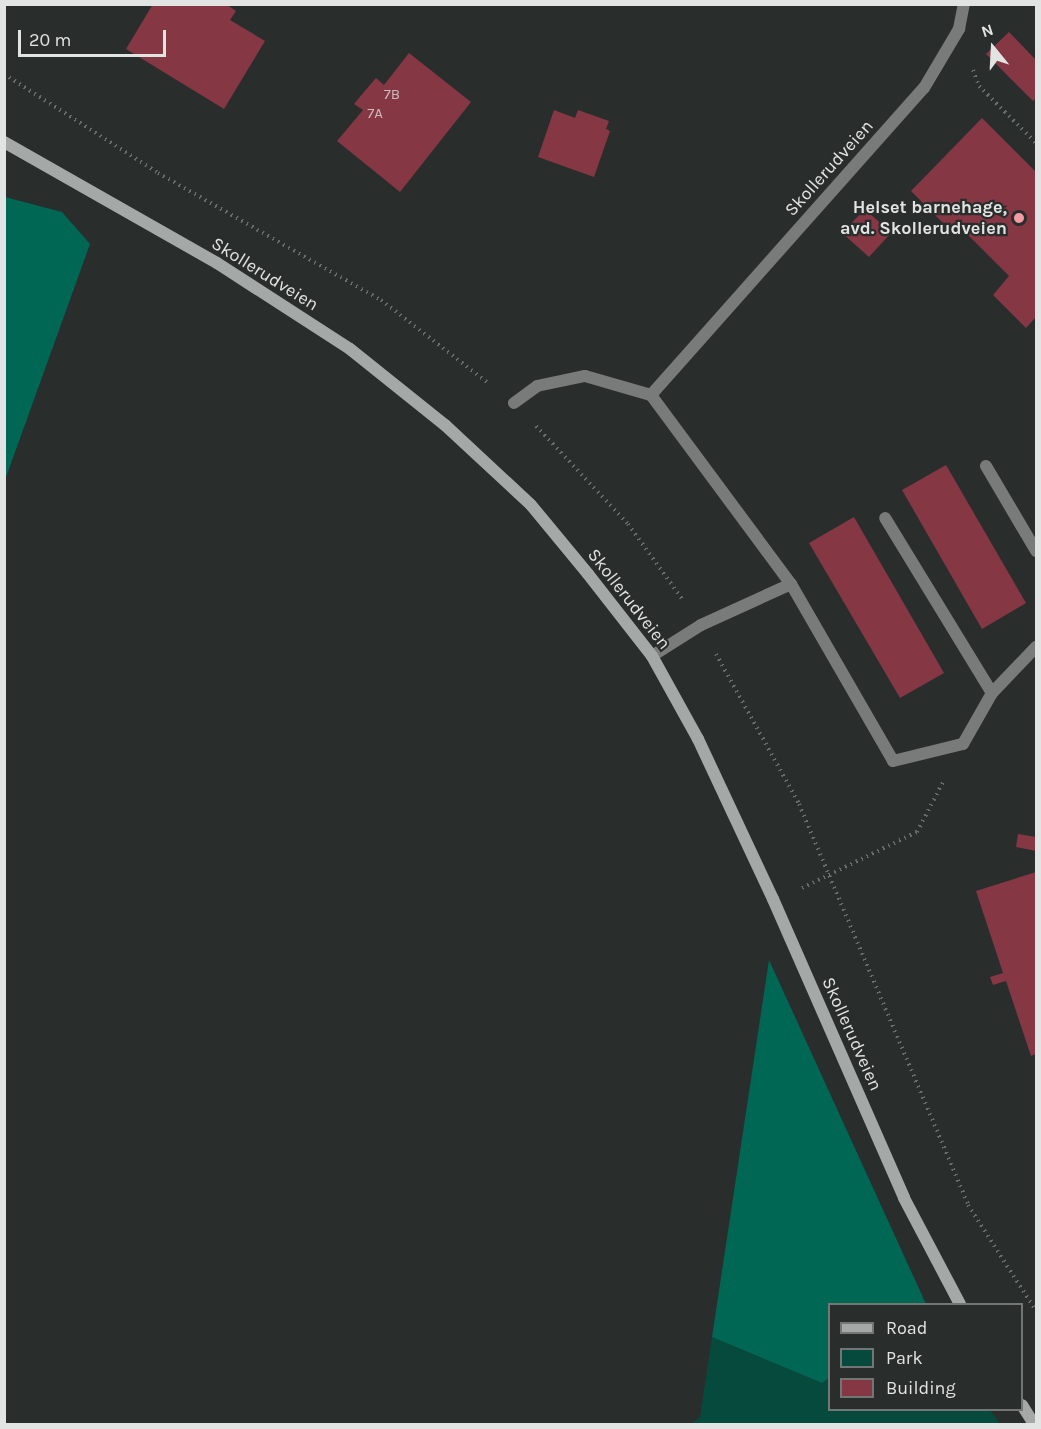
<!DOCTYPE html>
<html>
<head>
<meta charset="utf-8">
<style>
	body { margin:0 }
	#map { position:relative; width:1041px; height:1429px; overflow:hidden; background:#292d2c; font-family:Karla,sans-serif }
	div>[style] { position:absolute }
	[style*='--x'] { left:calc(var(--x)*1px); top:calc(var(--y)*1px); width:calc(var(--w)*1px); rotate:calc(var(--a)*1deg) }
	.green>* { inset:0; background:#054a3d }
	.forest>* { inset:0; background:#016755 }
	.building>* { inset:0; background:#863744 }
	.path>* { height:4px; margin-top:-2px; transform-origin:0; background:repeating-linear-gradient(90deg,#696d6c 0 1.5px,transparent 0 6px) }
	.lane>* { height:12px; margin:-6px; padding:0 6px; transform-origin:6px; border-radius:6px; background:#797b7a }
	.street>* { height:12px; margin:-6px; padding:0 6px; transform-origin:6px; border-radius:6px; background:#797b7a }
	.secondary>* { height:12px; margin:-6px; padding:0 6px; transform-origin:6px; border-radius:6px; background:#a4a8a7 }
	.dots>* { width:16px; height:16px; translate:-50% -50%; box-sizing:border-box; border:3px solid #292d2c; border-radius:50% }
	span { translate:-50% -50%; white-space:nowrap; text-align:center; line-height:1.15; -webkit-text-stroke:4.5px #292d2c; paint-order:stroke }
	.number-label { font-size:15px; color:#cbb9bb }
	.number-label span { -webkit-text-stroke-width:0 }
	.street-label { font-size:18px; color:#e2e4e3 }
	.poi-label { font-size:18px; color:#e2e4e3; font-weight:700 }
	.right { translate:-100% -50%; text-align:right }
	.frame { position:absolute; inset:0; border:6px solid #e2e4e3; pointer-events:none }
	.legend { position:absolute; left:828px; top:1303px; width:195px; height:108px; box-sizing:border-box; background:#292d2c; border:2px solid #737675; margin:0; padding:8px 10px; list-style:none; font-size:18px; color:#e2e4e3 }
	.legend li { display:flex; align-items:center; gap:12px; height:30px }
	.legend b { width:30px; border:2px solid #737675 }
	.north { position:absolute; left:963px; top:18px; width:60px; height:60px; -webkit-text-stroke:4px #292d2c; paint-order:stroke; rotate:342deg; font-size:16px; font-weight:700; line-height:24px; text-align:center; color:#e2e4e3 }
	.north::after { content:''; display:block; margin:auto; width:21px; height:27px; background:#e2e4e3; clip-path:polygon(50% 0,100% 100%,50% 72%,0 100%) }
	.scale { position:absolute; left:18px; top:30px; width:148px; height:27px; box-sizing:border-box; border:3px solid #e2e4e3; border-top:0; padding-left:8px; font-size:18px; line-height:21px; white-space:nowrap; color:#e2e4e3; -webkit-text-stroke:4px #292d2c; paint-order:stroke }
</style>
</head>
<body>
<div id="map">
	<div class="green">
		<i style="clip-path:polygon(712px 1337px,822px 1383px,829px 1378px,830px 1410px,990px 1410px,1000px 1424px,691px 1424px,700px 1417px)"></i>
	</div>
	<div class="forest">
		<i style="clip-path:polygon(5px 197px,62px 212px,90px 244px,5px 480px)"></i>
		<i style="clip-path:polygon(769px 960px,926px 1304px,830px 1304px,829px 1378px,822px 1383px,712px 1337px)"></i>
	</div>
	<div class="building">
		<i style="clip-path:polygon(153px 4px,226px 4px,236px 11px,230px 20px,265px 41px,224px 109px,126px 49px)"></i>
		<i style="clip-path:polygon(1009px 32px,1036px 60px,1036px 98px,1033px 101px,986px 54px)"></i>
		<i style="clip-path:polygon(409px 53px,471px 102px,400px 192px,337px 141px,363px 110px,354px 104px,364px 92px,376px 78px,384px 85px)"></i>
		<i style="clip-path:polygon(554px 110px,575px 118px,578px 110px,609px 121px,606px 129px,610px 131px,594px 177px,538px 157px)"></i>
		<i style="clip-path:polygon(982px 118px,1036px 172px,1036px 317px,1026px 328px,993px 295px,1009px 276px,962px 229px,956px 236px,911px 191px)"></i>
		<i style="clip-path:polygon(865px 209px,891px 233px,869px 257px,842px 233px)"></i>
		<i style="clip-path:polygon(946px 465px,1026px 603px,982px 629px,902px 490px)"></i>
		<i style="clip-path:polygon(854px 517px,944px 673px,900px 698px,809px 543px)"></i>
		<i style="clip-path:polygon(1018px 834px,1036px 837px,1036px 851px,1016px 847px)"></i>
		<i style="clip-path:polygon(1036px 872px,1036px 1054px,1031px 1056px,1006px 981px,993px 985px,990px 977px,1003px 973px,976px 891px)"></i>
	</div>
	<div class="path">
		<i style="--x:973;--y:70;--w:17;--a:69"></i>
		<i style="--x:979;--y:86;--w:81;--a:45"></i>
		<i style="--x:4;--y:74;--w:183;--a:32.7"></i>
		<i style="--x:158;--y:173;--w:257;--a:29.7"></i>
		<i style="--x:381;--y:300;--w:135;--a:37.8"></i>
		<i style="--x:536;--y:426;--w:134;--a:46.8"></i>
		<i style="--x:628;--y:524;--w:92;--a:54.2"></i>
		<i style="--x:716;--y:654;--w:171;--a:61"></i>
		<i style="--x:799;--y:804;--w:435;--a:67.1"></i>
		<i style="--x:968;--y:1205;--w:126;--a:57.3"></i>
		<i style="--x:802;--y:888;--w:128;--a:-26"></i>
		<i style="--x:917;--y:832;--w:56;--a:-62.5"></i>
	</div>
	<div class="lane">
		<i style="--x:514;--y:403;--w:29;--a:-36"></i>
		<i style="--x:537;--y:386;--w:49;--a:-11.8"></i>
		<i style="--x:585;--y:376;--w:69;--a:16.1"></i>
		<i style="--x:651;--y:395;--w:235;--a:53.5"></i>
		<i style="--x:791;--y:584;--w:204;--a:60"></i>
		<i style="--x:893;--y:761;--w:72;--a:-13.7"></i>
		<i style="--x:963;--y:744;--w:59;--a:-60.4"></i>
		<i style="--x:992;--y:693;--w:205;--a:-121.4"></i>
		<i style="--x:986;--y:466;--w:99;--a:59.5"></i>
		<i style="--x:652;--y:656;--w:58;--a:-32.3"></i>
		<i style="--x:701;--y:625;--w:99;--a:-24.5"></i>
		<i style="--x:992;--y:693;--w:64;--a:-46.3"></i>
	</div>
	<div class="street">
		<i style="--x:651;--y:395;--w:411;--a:-48.4"></i>
		<i style="--x:924;--y:88;--w:69;--a:-59.3"></i>
		<i style="--x:959;--y:29;--w:25;--a:-79"></i>
	</div>
	<div class="secondary">
		<i style="--x:4;--y:142;--w:245;--a:29.6"></i>
		<i style="--x:217;--y:263;--w:158;--a:32.9"></i>
		<i style="--x:350;--y:349;--w:122;--a:38.7"></i>
		<i style="--x:445;--y:425;--w:117;--a:42.9"></i>
		<i style="--x:531;--y:505;--w:89;--a:50.4"></i>
		<i style="--x:588;--y:574;--w:104;--a:52"></i>
		<i style="--x:652;--y:656;--w:95;--a:61"></i>
		<i style="--x:698;--y:739;--w:177;--a:64.9"></i>
		<i style="--x:773;--y:899;--w:326;--a:66.3"></i>
		<i style="--x:904;--y:1198;--w:120;--a:62.2"></i>
		<i style="--x:1022;--y:1405;--w:22;--a:58"></i>
	</div>
	<div class="dots">
		<i style="left:1019px;top:218px;background:#f49aa4"></i>
	</div>
	<div class="number-label">
		<span style="left:392px;top:95px">7B</span>
		<span style="left:375px;top:114px">7A</span>
	</div>
	<div class="street-label">
		<span style="left:829px;top:168px;rotate:-48deg">Skollerudveien</span>
		<span style="left:265px;top:274px;rotate:32deg">Skollerudveien</span>
		<span style="left:629px;top:599px;rotate:52deg">Skollerudveien</span>
		<span style="left:852px;top:1034px;rotate:66deg">Skollerudveien</span>
	</div>
	<div class="poi-label">
		<span class="right" style="left:1007px;top:218px">Helset barnehage,<br>avd. Skollerudveien</span>
	</div>
	<div class="frame"></div>
	<ul class="legend">
	<li><b style="height:8px;background:#a4a8a7"></b>Road</li>
	<li><b style="height:16px;background:#054a3d"></b>Park</li>
	<li><b style="height:16px;background:#863744"></b>Building</li>
	</ul>
	<div class="north">N</div>
	<div class="scale">20 m</div>
</div>
</body>
</html>
